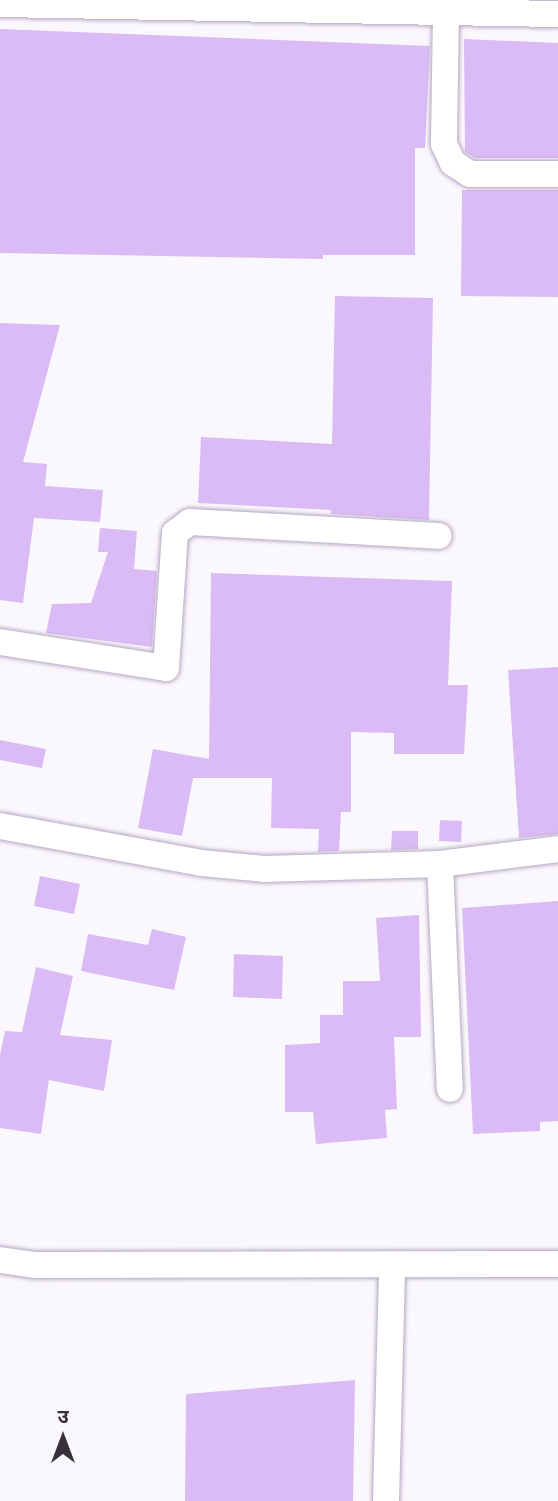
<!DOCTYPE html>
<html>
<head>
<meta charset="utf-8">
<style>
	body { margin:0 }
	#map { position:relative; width:558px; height:1501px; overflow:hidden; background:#faf8fd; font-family:"Varela Round","Noto Sans Devanagari",sans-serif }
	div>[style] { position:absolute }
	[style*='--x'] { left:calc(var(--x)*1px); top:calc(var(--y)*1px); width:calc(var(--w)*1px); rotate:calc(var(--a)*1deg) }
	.building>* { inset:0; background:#dbbbf5 }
	.roads { filter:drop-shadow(0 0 2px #b5a7c1) drop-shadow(0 0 2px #b5a7c1) }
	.minor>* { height:26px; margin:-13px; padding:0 13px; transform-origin:13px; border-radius:13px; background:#fff }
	span { translate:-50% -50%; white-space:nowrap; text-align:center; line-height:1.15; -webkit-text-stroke:5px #faf8fd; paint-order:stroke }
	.north { position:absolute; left:28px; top:1403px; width:70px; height:70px; -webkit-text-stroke:5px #faf8fd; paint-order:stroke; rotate:0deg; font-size:19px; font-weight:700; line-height:28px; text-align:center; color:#37313c }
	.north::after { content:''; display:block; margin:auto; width:24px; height:32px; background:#37313c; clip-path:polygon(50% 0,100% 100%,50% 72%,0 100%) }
</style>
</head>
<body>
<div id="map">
	<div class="building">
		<i style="clip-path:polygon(0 29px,430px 46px,425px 148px,415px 148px,415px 255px,323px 255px,323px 259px,0 253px)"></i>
		<i style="clip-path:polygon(464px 39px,558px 43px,558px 158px,475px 158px,465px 152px)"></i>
		<i style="clip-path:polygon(462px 190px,558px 190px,558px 297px,461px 296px)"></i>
		<i style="clip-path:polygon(335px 296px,433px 298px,429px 520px,331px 514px,331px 510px,198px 503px,201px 437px,332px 444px)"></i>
		<i style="clip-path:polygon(0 323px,60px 325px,23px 462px,47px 464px,45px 486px,103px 490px,100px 522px,34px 518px,23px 603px,0 600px)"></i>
		<i style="clip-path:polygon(100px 528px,137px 531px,134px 569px,157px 571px,152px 647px,46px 633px,52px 604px,91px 603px,108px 552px,98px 552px)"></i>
		<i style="clip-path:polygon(211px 573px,452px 581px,448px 685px,468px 685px,464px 754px,394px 754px,394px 733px,351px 732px,351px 812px,341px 812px,339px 851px,318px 852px,319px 829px,271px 828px,272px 778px,193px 778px,182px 836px,138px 828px,153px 749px,209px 759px)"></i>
		<i style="clip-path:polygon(558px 667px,558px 834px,519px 838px,508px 670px)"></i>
		<i style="clip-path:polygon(0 740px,46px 749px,42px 768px,0 760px)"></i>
		<i style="clip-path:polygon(440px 820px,462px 821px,461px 842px,439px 841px)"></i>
		<i style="clip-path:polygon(392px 831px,418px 831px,418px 849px,391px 850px)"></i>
		<i style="clip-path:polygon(40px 876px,80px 884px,74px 914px,34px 906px)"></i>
		<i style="clip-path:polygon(558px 901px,558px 1121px,540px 1122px,540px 1131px,473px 1134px,462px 908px)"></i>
		<i style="clip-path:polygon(419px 915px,421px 1037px,394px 1037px,397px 1109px,385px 1110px,387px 1138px,316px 1144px,313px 1112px,285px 1112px,285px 1045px,320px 1043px,320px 1015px,343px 1015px,343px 981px,380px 981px,376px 918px)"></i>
		<i style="clip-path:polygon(152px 929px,186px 937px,174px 990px,81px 971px,88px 934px,148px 945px)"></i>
		<i style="clip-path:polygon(234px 954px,283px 956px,282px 999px,233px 997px)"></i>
		<i style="clip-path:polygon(36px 967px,73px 976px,60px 1035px,112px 1040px,104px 1091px,49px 1080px,41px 1134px,0 1128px,0 1055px,5px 1031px,22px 1032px)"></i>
		<i style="clip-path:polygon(355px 1380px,353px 1501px,185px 1501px,186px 1394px)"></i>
	</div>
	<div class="roads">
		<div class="minor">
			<i style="--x:0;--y:4;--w:558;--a:1.03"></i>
			<i style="--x:446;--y:12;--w:132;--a:90.9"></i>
			<i style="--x:444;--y:144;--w:21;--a:65"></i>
			<i style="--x:453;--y:163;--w:20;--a:33"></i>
			<i style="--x:470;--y:174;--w:88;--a:0"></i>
			<i style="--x:0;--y:642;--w:168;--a:8.9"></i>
			<i style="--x:166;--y:668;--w:135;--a:-86.2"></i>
			<i style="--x:175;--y:533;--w:19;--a:-36"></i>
			<i style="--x:190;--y:522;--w:249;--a:3.2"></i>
			<i style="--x:0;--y:826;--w:204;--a:10.4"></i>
			<i style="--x:201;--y:863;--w:63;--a:5.4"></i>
			<i style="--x:264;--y:869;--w:176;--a:-1.6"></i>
			<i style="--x:440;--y:864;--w:119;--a:-7.2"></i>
			<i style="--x:440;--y:864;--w:225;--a:87.5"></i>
			<i style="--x:0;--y:1260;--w:36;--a:8"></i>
			<i style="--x:36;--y:1265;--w:522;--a:-0.11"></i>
			<i style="--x:386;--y:1501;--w:235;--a:-88.5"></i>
		</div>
	</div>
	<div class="north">उ</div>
</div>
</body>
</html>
